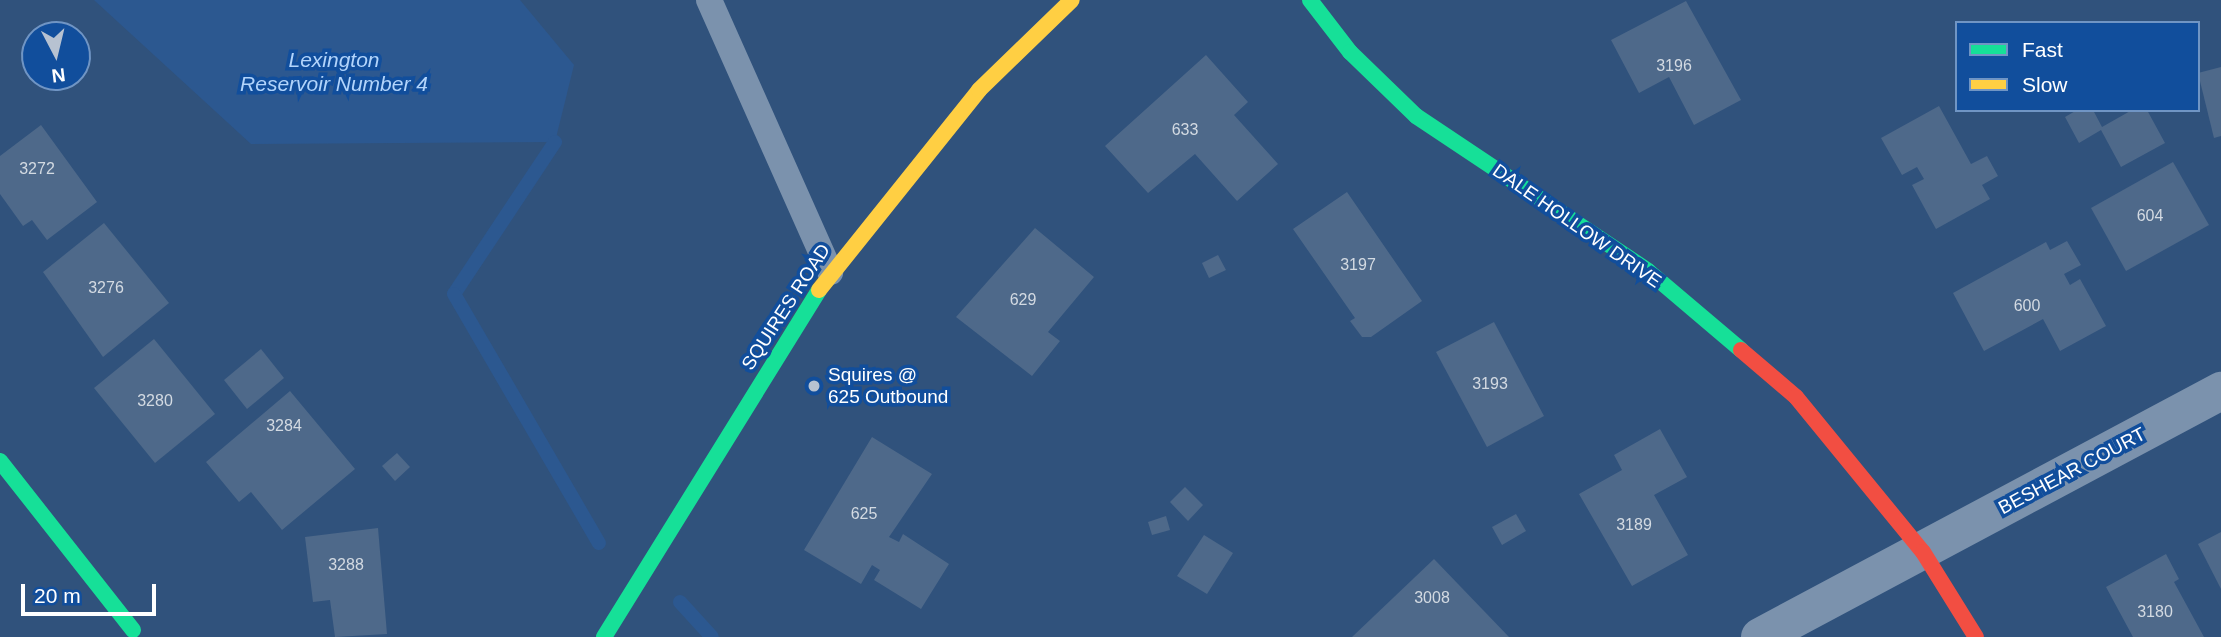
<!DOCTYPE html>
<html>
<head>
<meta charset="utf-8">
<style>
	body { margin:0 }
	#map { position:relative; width:2221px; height:637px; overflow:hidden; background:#30527c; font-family:Arial,sans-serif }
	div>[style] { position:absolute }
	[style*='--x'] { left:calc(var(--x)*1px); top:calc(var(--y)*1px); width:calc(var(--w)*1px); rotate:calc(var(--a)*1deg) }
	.water>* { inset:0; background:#2c5890 }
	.stream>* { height:14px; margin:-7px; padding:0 7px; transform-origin:7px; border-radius:7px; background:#2c5890 }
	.building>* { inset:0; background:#4e698a }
	.lane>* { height:26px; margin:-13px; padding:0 13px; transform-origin:13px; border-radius:13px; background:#7b92ad }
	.street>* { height:38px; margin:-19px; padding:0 19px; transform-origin:19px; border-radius:19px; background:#7b92ad }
	.fast>* { height:16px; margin:-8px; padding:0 8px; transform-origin:8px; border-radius:8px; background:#16e098 }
	.slow>* { height:16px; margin:-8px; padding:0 8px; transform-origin:8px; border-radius:8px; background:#ffcf43 }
	.jam>* { height:16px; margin:-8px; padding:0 8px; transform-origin:8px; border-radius:8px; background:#f24e42 }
	.dots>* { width:19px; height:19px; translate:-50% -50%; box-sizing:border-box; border:4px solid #114e9c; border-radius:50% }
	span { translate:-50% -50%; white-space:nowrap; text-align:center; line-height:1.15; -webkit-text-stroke:7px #114e9c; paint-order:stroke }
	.number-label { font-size:16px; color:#d3dae2 }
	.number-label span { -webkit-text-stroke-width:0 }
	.street-label { font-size:19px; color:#fff }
	.poi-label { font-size:19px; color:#fff }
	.left { translate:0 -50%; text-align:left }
	.water-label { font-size:21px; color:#b2d4fb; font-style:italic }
	.legend { position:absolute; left:1955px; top:21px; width:245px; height:91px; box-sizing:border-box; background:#114e9c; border:2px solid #7095c4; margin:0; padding:9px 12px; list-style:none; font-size:21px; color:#fff }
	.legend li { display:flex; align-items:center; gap:14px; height:35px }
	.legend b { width:35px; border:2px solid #7095c4 }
	.north { position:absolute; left:21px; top:21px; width:70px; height:70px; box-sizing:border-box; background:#114e9c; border:2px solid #7095c4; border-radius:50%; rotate:173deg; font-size:19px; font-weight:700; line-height:28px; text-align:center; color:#fff }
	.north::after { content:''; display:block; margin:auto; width:24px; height:32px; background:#b7c2d1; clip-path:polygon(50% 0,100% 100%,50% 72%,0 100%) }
	.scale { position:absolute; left:21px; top:584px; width:135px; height:32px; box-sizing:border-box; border:4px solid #fff; border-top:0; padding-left:9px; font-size:21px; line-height:24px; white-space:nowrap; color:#fff; -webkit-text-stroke:5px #114e9c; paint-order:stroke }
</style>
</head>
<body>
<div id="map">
	<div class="water">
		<i style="clip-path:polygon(94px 0,520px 0,574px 65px,555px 142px,251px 144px)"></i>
	</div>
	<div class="stream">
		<i style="--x:555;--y:142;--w:182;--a:123.6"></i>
		<i style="--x:454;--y:294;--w:288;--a:59.8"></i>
		<i style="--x:680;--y:602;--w:47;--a:47.6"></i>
	</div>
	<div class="building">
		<i style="clip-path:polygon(1686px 1px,1741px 100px,1694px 125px,1669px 77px,1639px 93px,1611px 40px)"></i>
		<i style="clip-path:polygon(1206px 55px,1248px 102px,1234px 115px,1278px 164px,1237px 201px,1195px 154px,1148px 193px,1105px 146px)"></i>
		<i style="clip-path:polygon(2221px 67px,2221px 136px,2214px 138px,2198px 73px)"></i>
		<i style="clip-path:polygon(1939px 106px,1971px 164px,1987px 156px,1998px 176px,1982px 185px,1990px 199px,1936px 229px,1912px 185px,1924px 179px,1917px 167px,1902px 175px,1881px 138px)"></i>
		<i style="clip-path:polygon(2077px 110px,2093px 110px,2102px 127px,2132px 110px,2147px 110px,2165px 143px,2121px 167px,2101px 130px,2079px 143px,2065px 117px)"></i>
		<i style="clip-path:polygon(41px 125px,97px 202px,47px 240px,32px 220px,23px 226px,0 194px,0 156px)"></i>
		<i style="clip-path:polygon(2173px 162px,2209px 225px,2126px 271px,2091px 208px)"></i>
		<i style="clip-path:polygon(1347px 192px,1422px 301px,1371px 337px,1362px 337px,1350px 321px,1355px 318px,1293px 229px)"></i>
		<i style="clip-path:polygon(104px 223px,169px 303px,103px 357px,43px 272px)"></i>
		<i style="clip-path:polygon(1035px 228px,1094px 277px,1048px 332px,1060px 341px,1032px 376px,956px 317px)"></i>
		<i style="clip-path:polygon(2067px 241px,2081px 265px,2064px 274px,2070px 285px,2080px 279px,2106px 326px,2060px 351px,2043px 319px,1984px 351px,1953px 293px,2046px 242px,2050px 250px)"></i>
		<i style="clip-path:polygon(1218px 255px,1226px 270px,1209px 278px,1202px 263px)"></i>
		<i style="clip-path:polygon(1494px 322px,1544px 416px,1487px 447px,1436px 352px)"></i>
		<i style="clip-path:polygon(154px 339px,215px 414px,155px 463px,94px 388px)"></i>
		<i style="clip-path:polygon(261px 349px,284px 378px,247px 409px,224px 380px)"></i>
		<i style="clip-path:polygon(290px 391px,355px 469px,282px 530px,251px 492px,239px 502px,206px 462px)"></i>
		<i style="clip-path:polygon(1660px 429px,1687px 477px,1654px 495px,1688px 555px,1632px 586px,1579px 494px,1622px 470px,1614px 455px)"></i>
		<i style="clip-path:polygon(872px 437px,932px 474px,889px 537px,899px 542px,903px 534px,949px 564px,921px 609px,874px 580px,880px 570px,872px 565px,861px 584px,804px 550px)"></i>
		<i style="clip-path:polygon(397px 453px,410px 467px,395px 481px,382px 466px)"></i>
		<i style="clip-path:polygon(1185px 487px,1203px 505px,1188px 521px,1170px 502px)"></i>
		<i style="clip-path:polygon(1516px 514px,1526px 531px,1502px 545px,1492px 527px)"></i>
		<i style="clip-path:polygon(1166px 516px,1170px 530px,1152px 535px,1148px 522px)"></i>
		<i style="clip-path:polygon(378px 528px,387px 634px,335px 637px,330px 600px,313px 602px,305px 537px)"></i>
		<i style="clip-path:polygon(2221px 532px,2221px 589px,2198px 544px)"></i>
		<i style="clip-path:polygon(1204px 535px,1233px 553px,1207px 594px,1177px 576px)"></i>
		<i style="clip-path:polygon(2166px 554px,2179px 579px,2174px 582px,2204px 637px,2133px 637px,2106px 587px)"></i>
		<i style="clip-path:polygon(1434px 559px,1509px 637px,1352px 637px)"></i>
	</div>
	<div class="lane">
		<i style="--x:709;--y:0;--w:298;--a:66"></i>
	</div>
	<div class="street">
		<i style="--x:1760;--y:637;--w:523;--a:-28.09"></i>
	</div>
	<div class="fast">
		<i style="--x:1310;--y:0;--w:66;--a:52.4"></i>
		<i style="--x:1350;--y:52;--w:92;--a:44.1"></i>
		<i style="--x:1416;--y:116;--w:279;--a:33.7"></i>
		<i style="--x:1648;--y:271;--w:122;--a:40.3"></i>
		<i style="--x:0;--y:461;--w:215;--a:51.8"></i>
		<i style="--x:604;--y:637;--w:408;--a:-58.2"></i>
	</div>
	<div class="slow">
		<i style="--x:819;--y:290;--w:256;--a:-51.3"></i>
		<i style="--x:979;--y:90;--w:129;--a:-44.1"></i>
	</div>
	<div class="jam">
		<i style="--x:1741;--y:350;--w:72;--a:40.5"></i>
		<i style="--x:1796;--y:397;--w:200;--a:50.7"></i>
		<i style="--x:1923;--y:552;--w:100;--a:58.1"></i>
	</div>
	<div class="dots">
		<i style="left:814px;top:386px;background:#b7c2d1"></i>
	</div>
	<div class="number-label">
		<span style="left:1674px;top:66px">3196</span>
		<span style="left:1185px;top:130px">633</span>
		<span style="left:37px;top:169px">3272</span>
		<span style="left:2150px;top:216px">604</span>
		<span style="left:1358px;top:265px">3197</span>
		<span style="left:106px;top:288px">3276</span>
		<span style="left:1023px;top:300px">629</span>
		<span style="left:2027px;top:306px">600</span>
		<span style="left:1490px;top:384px">3193</span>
		<span style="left:155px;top:401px">3280</span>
		<span style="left:284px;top:426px">3284</span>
		<span style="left:864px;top:514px">625</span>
		<span style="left:1634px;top:525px">3189</span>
		<span style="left:346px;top:565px">3288</span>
		<span style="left:1432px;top:598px">3008</span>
		<span style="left:2155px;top:612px">3180</span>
	</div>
	<div class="street-label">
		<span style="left:1577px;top:226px;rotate:35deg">DALE HOLLOW DRIVE</span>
		<span style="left:786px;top:307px;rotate:-57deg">SQUIRES ROAD</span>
		<span style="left:2072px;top:471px;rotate:-28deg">BESHEAR COURT</span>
	</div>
	<div class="poi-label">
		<span class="left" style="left:828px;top:386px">Squires @<br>625 Outbound</span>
	</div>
	<div class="water-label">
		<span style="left:334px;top:72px">Lexington<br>Reservoir Number 4</span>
	</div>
	<ul class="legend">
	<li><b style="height:9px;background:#16e098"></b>Fast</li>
	<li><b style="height:9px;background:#ffcf43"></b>Slow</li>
	</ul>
	<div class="north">N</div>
	<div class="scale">20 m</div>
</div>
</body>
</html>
